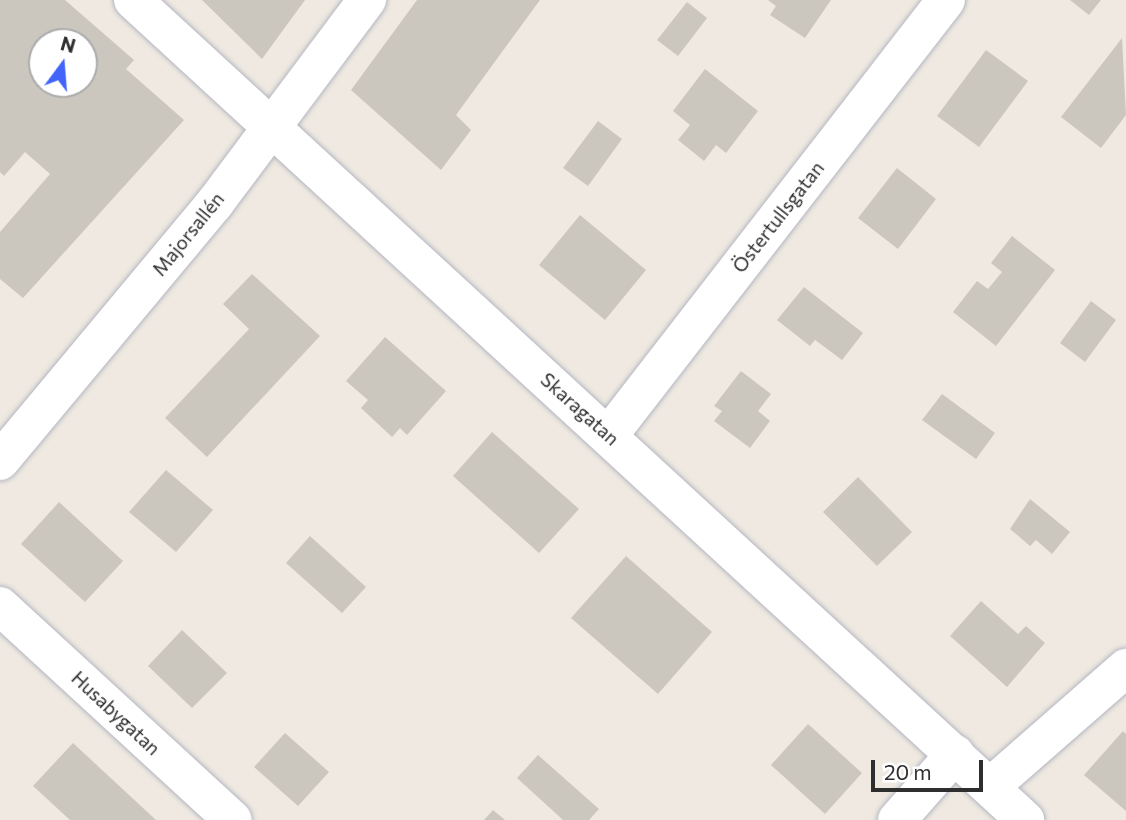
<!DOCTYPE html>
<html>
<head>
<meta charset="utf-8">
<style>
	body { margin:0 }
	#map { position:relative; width:1126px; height:820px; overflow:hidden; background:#efe9e1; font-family:Commissioner,sans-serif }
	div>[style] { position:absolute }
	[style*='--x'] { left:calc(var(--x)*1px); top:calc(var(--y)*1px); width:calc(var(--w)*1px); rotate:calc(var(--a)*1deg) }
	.building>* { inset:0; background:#cbc7bf }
	.roads { filter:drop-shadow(0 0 2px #b4b7c1) drop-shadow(0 0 2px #b4b7c1) }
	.minor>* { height:38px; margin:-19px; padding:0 19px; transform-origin:19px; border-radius:19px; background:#fff }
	span { translate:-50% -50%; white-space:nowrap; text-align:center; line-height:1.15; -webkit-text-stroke:7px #fff; paint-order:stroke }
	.street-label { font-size:19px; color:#2e2e2e }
	.north { position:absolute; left:28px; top:28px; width:70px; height:70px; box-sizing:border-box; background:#fff; border:2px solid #ababab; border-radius:50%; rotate:16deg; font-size:19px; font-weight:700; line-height:28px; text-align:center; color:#2e2e2e }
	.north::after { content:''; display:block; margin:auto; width:24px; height:32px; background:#4264fb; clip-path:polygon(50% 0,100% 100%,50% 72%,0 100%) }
	.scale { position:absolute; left:871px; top:760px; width:112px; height:32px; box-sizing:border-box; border:4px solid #2e2e2e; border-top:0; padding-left:9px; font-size:21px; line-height:24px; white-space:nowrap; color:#2e2e2e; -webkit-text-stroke:5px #fff; paint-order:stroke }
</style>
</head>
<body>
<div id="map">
	<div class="building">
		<i style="clip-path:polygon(evenodd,0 0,65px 0,134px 60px,126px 69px,184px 120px,23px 298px,0 279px,0 232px,50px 174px,25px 152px,4px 176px,0 172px,0 0,42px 42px,84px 42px,84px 84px,42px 84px,42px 42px)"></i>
		<i style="clip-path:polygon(202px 0,305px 0,262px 59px)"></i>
		<i style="clip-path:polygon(417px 0,540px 0,456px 115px,471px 130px,441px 170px,351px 90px)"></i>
		<i style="clip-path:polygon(768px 0,831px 0,805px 38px,770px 15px,776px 6px)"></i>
		<i style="clip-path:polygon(1070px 0,1101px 0,1089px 15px)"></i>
		<i style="clip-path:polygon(687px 2px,707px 18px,678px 56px,657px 40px)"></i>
		<i style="clip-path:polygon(1122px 38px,1126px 115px,1101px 148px,1061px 117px)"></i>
		<i style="clip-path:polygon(986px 50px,1028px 81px,979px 147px,937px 116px)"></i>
		<i style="clip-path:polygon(705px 69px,758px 111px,726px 153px,716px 145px,704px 161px,678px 140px,690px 125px,673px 111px)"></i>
		<i style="clip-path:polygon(598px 121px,622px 139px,588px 186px,563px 168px)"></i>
		<i style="clip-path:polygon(897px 168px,936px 199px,898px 249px,858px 218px)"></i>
		<i style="clip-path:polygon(580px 215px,646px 270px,605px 320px,539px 265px)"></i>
		<i style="clip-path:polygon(1012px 236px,1055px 270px,996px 346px,953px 312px,977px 281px,988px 289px,1002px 272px,991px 263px)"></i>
		<i style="clip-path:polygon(252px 274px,320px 336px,207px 457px,165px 418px,249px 329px,223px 304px)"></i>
		<i style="clip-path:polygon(804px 287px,863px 333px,842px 360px,815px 340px,810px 346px,777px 320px)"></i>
		<i style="clip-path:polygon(1091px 301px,1116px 320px,1085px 362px,1060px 343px)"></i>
		<i style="clip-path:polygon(385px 337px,446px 391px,407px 435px,400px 428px,392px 437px,361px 408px,368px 400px,346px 381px)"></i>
		<i style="clip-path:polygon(741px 371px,771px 394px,758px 411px,770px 421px,750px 448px,714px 421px,722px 411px,714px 406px)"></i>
		<i style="clip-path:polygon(942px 394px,995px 433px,976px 459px,922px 420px)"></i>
		<i style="clip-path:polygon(492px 432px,579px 509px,539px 553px,453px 476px)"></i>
		<i style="clip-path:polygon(166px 470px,213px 510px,176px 552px,129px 512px)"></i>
		<i style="clip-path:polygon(858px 477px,912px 532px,877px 566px,823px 512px)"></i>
		<i style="clip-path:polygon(1030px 499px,1070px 532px,1052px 554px,1036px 540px,1030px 546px,1010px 529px)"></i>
		<i style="clip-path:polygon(59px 502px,123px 561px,85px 602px,21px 544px)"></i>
		<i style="clip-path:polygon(310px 536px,366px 587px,342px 613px,286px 563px)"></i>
		<i style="clip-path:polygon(626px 556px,712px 632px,658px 694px,571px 618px)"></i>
		<i style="clip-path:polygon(981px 601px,1018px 634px,1026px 626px,1045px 643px,1007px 687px,950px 636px)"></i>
		<i style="clip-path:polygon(182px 630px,227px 673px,192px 708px,148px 666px)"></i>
		<i style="clip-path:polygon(808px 724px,862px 773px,825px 814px,771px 765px)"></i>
		<i style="clip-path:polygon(1123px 731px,1126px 734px,1126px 811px,1084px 775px)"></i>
		<i style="clip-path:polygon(285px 733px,329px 772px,298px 806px,254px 767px)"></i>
		<i style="clip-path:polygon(73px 743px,156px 820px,70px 820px,33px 786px)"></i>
		<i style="clip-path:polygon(538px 755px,599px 809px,589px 820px,563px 820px,517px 778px)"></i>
		<i style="clip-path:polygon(493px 810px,505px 820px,484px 820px)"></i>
	</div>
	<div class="roads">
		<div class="minor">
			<i style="--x:133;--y:0;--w:1212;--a:42.59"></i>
			<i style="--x:609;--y:435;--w:550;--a:-52.23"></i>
			<i style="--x:0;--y:461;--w:336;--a:-50.2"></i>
			<i style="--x:215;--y:203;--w:254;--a:-53.2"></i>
			<i style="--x:0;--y:606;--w:316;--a:42.6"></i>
			<i style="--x:990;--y:787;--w:181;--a:-41.2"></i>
			<i style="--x:897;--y:820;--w:88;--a:-48.7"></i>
		</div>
	</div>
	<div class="street-label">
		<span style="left:778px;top:217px;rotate:-52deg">Östertullsgatan</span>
		<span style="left:188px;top:234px;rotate:-51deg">Majorsallén</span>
		<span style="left:580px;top:409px;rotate:42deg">Skaragatan</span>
		<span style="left:116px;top:713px;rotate:43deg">Husabygatan</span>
	</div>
	<div class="north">N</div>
	<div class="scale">20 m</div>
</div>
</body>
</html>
